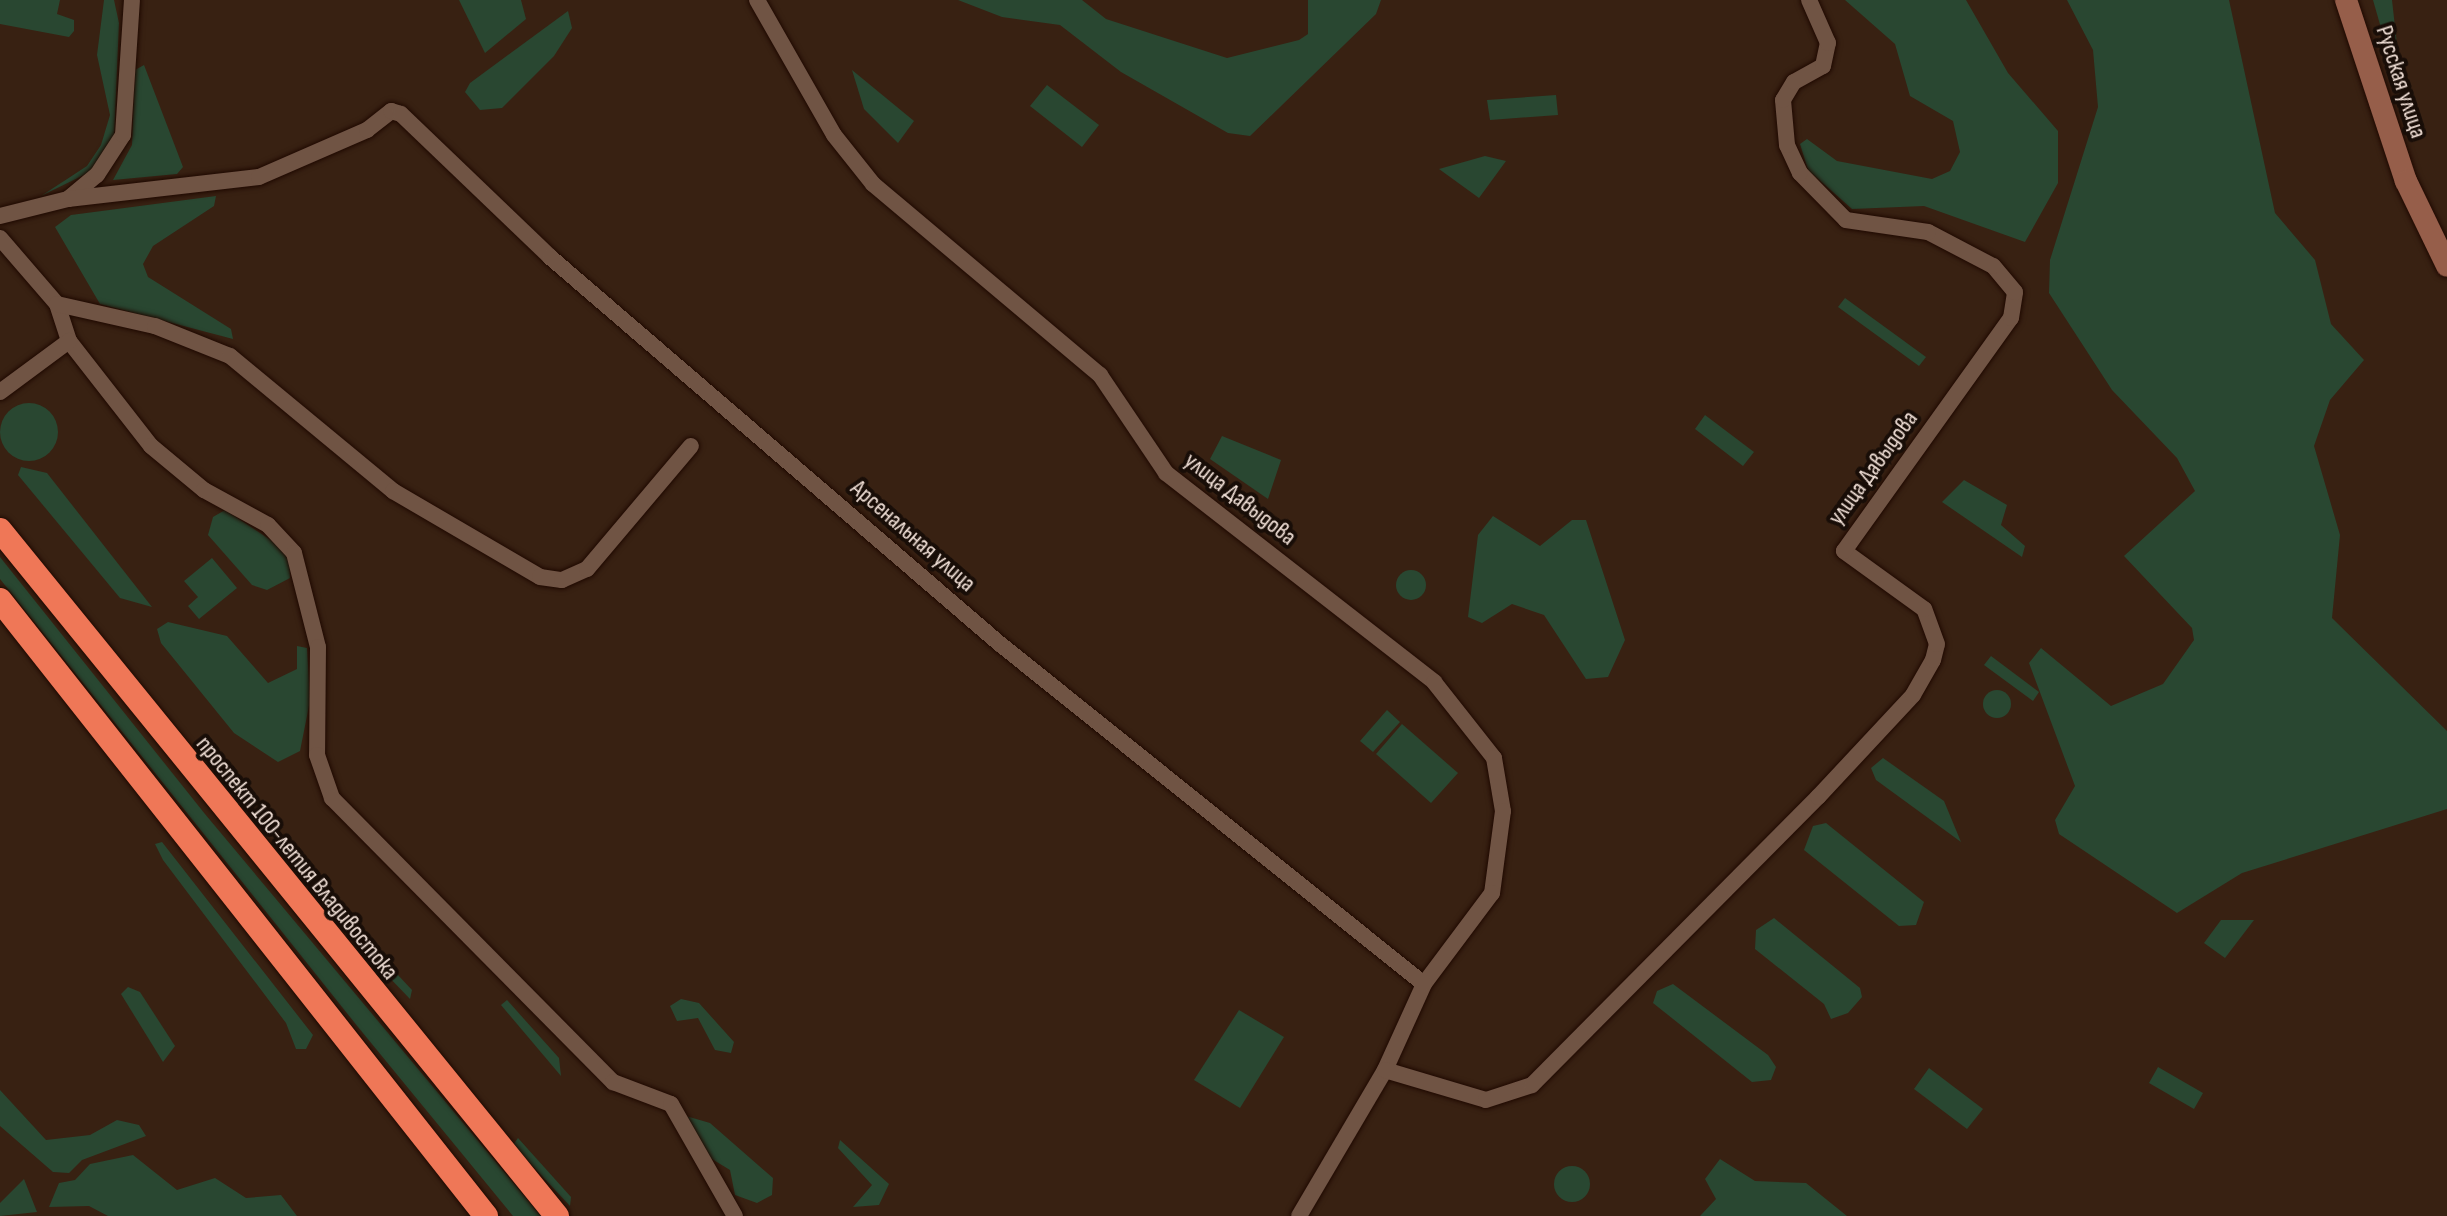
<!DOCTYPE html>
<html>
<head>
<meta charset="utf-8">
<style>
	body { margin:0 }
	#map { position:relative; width:2447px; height:1216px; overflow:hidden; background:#382112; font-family:"Sofia Sans Condensed",sans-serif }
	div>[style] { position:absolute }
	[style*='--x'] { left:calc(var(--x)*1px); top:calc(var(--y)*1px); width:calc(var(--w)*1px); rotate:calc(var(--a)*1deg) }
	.green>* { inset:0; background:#294731 }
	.round { border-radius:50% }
	.roads { filter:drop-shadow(0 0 2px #1f0900) drop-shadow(0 0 2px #1f0900) }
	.street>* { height:16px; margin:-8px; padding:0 8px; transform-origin:8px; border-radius:8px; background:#705444 }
	.secondary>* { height:22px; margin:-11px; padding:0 11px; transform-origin:11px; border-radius:11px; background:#965e4a }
	.highway>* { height:24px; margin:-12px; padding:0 12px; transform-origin:12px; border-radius:12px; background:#ef7757 }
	span { translate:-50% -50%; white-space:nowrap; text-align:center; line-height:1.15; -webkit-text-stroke:8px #180d07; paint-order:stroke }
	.street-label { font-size:24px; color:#f2e1d8 }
</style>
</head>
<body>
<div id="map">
	<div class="green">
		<i style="clip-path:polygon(0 0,60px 0,57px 14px,74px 20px,74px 31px,69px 37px,0 24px)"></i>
		<i style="clip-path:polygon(104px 0,114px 0,119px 23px,114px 140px,94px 170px,41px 196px,87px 166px,101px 145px,110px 115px,97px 55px)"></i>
		<i style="clip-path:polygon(459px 0,521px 0,526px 19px,485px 53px)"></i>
		<i style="clip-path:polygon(958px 0,1082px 0,1106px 19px,1227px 58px,1299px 40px,1308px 34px,1308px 0,1381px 0,1376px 14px,1250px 136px,1228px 133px,1121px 72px,1060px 25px,1002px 17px)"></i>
		<i style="clip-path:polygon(1845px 0,1966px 0,2008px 73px,2058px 131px,2058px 183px,2025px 242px,1924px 206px,1852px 209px,1808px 170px,1800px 144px,1807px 139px,1837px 161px,1932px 179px,1950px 171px,1960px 152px,1953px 121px,1910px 96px,1895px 44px)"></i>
		<i style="clip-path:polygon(2067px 0,2229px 0,2275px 213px,2315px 260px,2331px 324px,2364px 360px,2330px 400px,2314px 446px,2340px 535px,2332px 618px,2447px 731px,2447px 809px,2242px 873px,2177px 913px,2059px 834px,2055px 820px,2075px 786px,2029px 663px,2041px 648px,2111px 706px,2163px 684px,2194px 640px,2192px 628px,2124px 556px,2195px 491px,2177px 458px,2112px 390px,2049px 293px,2050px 260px,2098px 107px,2093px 50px)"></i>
		<i style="clip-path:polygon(2373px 0,2392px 0,2398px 54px,2385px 42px)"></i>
		<i style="clip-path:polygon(568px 11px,572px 28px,554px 56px,502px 108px,480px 110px,465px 92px,470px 83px)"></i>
		<i style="clip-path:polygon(144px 65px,183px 167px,177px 174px,113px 180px,132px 145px,135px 70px)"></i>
		<i style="clip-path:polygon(852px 70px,914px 121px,898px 143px,864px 109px)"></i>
		<i style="clip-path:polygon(1047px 85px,1099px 125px,1082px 147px,1030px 106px)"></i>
		<i style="clip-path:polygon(1556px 95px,1558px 115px,1490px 120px,1487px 100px)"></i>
		<i style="clip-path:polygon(1485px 156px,1506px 161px,1479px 198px,1439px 169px)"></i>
		<i style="clip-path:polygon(216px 196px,214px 206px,153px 246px,143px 264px,148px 277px,231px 329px,233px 339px,100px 304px,55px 227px,71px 215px)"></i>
		<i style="clip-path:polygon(1845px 298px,1926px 357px,1919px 366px,1838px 307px)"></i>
		<i class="round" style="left:0;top:403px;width:58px;height:58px"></i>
		<i style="clip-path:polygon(1705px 415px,1754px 452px,1743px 466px,1695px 429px)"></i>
		<i style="clip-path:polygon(1222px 436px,1281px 460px,1268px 499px,1210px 459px)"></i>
		<i style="clip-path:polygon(21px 467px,47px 473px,152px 607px,120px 598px,18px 475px)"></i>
		<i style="clip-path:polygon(1964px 480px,2007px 505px,2001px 525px,2025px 546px,2022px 557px,1942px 502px)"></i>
		<i style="clip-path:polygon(225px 510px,289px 552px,290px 578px,267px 590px,252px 585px,208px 535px,213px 517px)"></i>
		<i style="clip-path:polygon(1493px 516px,1540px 546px,1572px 520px,1586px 520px,1625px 640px,1608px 677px,1586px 679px,1544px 615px,1512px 604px,1482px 623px,1468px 617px,1478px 535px)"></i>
		<i style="clip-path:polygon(0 557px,205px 814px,541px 1216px,513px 1216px,358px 1027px,0 579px)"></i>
		<i style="clip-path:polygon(212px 558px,237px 588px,199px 619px,188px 606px,198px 597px,184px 581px)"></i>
		<i class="round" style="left:1396px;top:570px;width:30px;height:30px"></i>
		<i style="clip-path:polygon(168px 622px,227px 636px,268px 683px,297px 669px,297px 646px,307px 648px,310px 701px,300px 751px,278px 762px,234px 733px,161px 643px,157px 629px)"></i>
		<i style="clip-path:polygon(1991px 656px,2039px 692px,2033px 701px,1984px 665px)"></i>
		<i class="round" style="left:1983px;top:690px;width:28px;height:28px"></i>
		<i style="clip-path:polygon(1387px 710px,1400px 722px,1373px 752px,1360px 741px)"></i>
		<i style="clip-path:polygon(1402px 724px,1458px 773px,1431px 803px,1376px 754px)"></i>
		<i style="clip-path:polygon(1883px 758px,1944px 801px,1961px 842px,1876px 780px,1871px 768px)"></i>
		<i style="clip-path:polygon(1826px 823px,1924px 902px,1916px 925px,1899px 926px,1804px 850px,1813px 826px)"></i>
		<i style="clip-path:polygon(162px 842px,313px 1035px,306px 1049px,296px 1049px,286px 1023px,163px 860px,155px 844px)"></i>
		<i style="clip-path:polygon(1774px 918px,1860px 988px,1862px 997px,1848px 1013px,1831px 1019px,1824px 1004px,1755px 949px,1756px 930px)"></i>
		<i style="clip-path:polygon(2221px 920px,2254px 920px,2225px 958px,2204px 943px)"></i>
		<i style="clip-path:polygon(365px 940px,412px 990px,410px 999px,360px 947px)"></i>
		<i style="clip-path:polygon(1673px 984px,1768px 1055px,1776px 1067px,1771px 1080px,1752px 1082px,1653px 1003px,1657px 991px)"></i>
		<i style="clip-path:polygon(128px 987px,140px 992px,175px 1046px,163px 1062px,121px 994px)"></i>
		<i style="clip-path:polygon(681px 999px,699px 1003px,734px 1042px,731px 1053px,715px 1050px,698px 1018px,677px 1021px,670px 1006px)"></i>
		<i style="clip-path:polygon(507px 1000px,559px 1058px,561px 1076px,501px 1005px)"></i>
		<i style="clip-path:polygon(1239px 1010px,1284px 1037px,1240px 1108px,1194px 1080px)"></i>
		<i style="clip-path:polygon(2158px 1067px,2203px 1093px,2194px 1109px,2149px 1083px)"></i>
		<i style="clip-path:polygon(1929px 1068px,1983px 1109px,1967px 1129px,1914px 1089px)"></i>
		<i style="clip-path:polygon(0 1090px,46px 1140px,90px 1135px,117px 1120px,139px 1125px,146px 1136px,82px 1160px,69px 1173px,53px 1172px,0 1126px)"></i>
		<i style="clip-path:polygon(686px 1116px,710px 1123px,773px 1178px,772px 1195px,757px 1203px,735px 1195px,730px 1170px,707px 1156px)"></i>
		<i style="clip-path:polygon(518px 1138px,571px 1197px,570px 1206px,513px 1145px)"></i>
		<i style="clip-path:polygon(840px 1140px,889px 1184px,879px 1205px,853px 1207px,872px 1185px,838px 1148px)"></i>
		<i style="clip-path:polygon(133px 1155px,177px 1190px,215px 1178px,246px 1198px,281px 1195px,297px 1216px,108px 1216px,89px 1206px,49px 1207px,59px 1183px,75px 1180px,90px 1164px)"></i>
		<i style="clip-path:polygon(1720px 1159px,1755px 1181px,1806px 1183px,1847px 1216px,1700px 1216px,1716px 1199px,1705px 1179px)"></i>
		<i class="round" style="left:1554px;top:1166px;width:36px;height:36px"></i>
		<i style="clip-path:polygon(24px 1179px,37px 1212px,0 1216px,0 1203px)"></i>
	</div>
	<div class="roads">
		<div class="street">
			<i style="--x:757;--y:0;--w:155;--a:60.3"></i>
			<i style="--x:834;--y:135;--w:63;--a:51.5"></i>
			<i style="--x:873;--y:184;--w:297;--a:40.1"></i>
			<i style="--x:1100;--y:375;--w:118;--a:56"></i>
			<i style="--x:1166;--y:473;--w:340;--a:37.9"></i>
			<i style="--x:1434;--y:682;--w:97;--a:51.7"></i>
			<i style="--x:1494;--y:758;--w:54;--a:80.4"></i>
			<i style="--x:1503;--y:811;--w:83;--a:97.6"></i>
			<i style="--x:1492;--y:893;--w:114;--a:126.8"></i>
			<i style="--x:1424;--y:984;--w:94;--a:114.4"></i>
			<i style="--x:1385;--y:1070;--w:169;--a:120.5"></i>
			<i style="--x:68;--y:199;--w:38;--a:-40"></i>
			<i style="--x:97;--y:175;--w:48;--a:-57"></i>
			<i style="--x:123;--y:135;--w:135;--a:-86.2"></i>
			<i style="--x:0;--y:216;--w:70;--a:-14"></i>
			<i style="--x:68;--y:199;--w:192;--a:-6.6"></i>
			<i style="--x:259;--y:177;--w:118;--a:-23.5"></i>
			<i style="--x:367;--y:130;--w:31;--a:-38"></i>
			<i style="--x:391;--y:111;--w:10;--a:17"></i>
			<i style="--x:401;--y:114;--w:207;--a:43.8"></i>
			<i style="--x:550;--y:257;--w:594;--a:40.7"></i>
			<i style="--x:1000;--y:644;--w:543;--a:38.73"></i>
			<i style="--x:0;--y:238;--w:87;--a:49.2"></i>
			<i style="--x:57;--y:304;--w:39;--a:72"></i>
			<i style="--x:69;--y:341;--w:133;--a:52"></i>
			<i style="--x:151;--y:446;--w:69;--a:39.7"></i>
			<i style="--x:204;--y:490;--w:73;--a:28.7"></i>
			<i style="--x:268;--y:525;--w:38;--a:47"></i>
			<i style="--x:294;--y:553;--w:97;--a:75.7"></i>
			<i style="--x:318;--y:647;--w:108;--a:90.5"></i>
			<i style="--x:317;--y:755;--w:46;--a:70.8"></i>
			<i style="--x:332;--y:798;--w:400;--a:45.3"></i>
			<i style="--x:613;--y:1082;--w:62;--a:20.8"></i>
			<i style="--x:671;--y:1104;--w:129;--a:60.3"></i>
			<i style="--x:57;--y:304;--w:100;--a:12.7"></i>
			<i style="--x:155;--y:326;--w:81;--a:21.8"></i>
			<i style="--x:230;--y:356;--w:212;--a:39.6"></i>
			<i style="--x:393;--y:491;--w:170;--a:30.3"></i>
			<i style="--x:540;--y:577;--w:22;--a:8"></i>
			<i style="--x:562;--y:580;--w:27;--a:-24"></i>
			<i style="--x:587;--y:569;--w:161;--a:-49.8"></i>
			<i style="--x:0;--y:392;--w:86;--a:-36.5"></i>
			<i style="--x:1385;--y:1070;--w:105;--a:16.5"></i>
			<i style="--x:1486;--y:1100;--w:48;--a:-18.1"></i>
			<i style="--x:1532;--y:1085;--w:406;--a:-45.2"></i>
			<i style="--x:1818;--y:797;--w:139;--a:-47"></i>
			<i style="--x:1913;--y:695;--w:40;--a:-60.3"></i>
			<i style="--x:1933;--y:660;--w:16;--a:-76"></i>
			<i style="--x:1937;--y:644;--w:37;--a:-110"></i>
			<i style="--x:1924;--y:609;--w:99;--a:-144.1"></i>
			<i style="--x:1844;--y:551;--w:287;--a:-54.4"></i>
			<i style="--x:2011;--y:318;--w:26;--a:-81"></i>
			<i style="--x:2015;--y:292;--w:34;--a:-130"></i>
			<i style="--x:1993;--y:266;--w:73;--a:-152.4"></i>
			<i style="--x:1928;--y:232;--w:83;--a:-171.7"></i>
			<i style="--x:1846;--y:220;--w:66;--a:-134.4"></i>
			<i style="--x:1800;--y:173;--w:31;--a:-115"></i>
			<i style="--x:1787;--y:145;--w:45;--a:-95.1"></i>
			<i style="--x:1783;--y:100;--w:21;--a:-59"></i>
			<i style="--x:1794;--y:82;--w:33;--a:-29"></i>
			<i style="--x:1823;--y:66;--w:24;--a:-78"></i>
			<i style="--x:1828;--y:43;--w:47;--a:-113.8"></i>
		</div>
		<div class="secondary">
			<i style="--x:2346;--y:0;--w:191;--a:71.7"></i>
			<i style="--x:2406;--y:181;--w:94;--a:64.2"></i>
		</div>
		<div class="highway">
			<i style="--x:0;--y:530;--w:884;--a:50.93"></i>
			<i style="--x:0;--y:600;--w:785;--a:51.73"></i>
		</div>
	</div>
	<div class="street-label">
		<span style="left:2401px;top:82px;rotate:72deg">Русская улица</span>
		<span style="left:1873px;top:468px;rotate:-54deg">улица Давыдова</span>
		<span style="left:1240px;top:499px;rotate:38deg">улица Давыдова</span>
		<span style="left:913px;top:536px;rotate:41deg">Арсенальная улица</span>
		<span style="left:297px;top:858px;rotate:51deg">проспект 100-летия Владивостока</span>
	</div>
</div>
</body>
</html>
